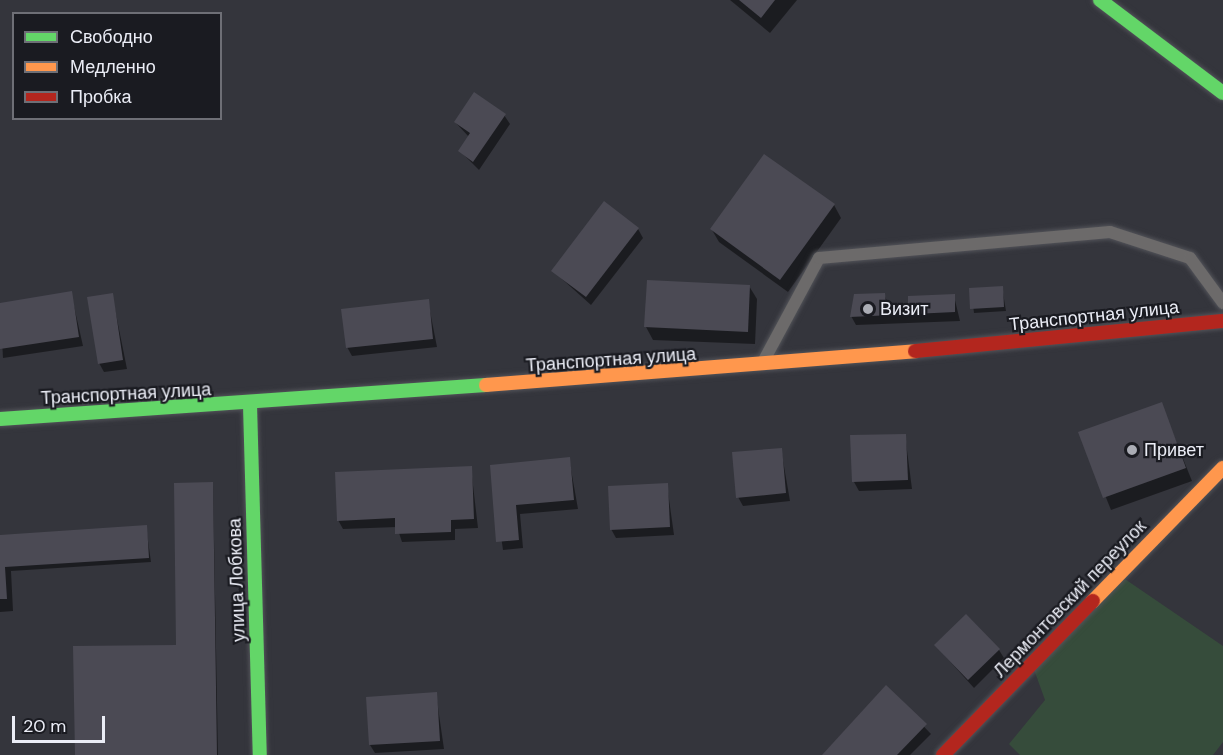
<!DOCTYPE html>
<html>
<head>
<meta charset="utf-8">
<style>
	body { margin:0 }
	#map { position:relative; width:1223px; height:755px; overflow:hidden; background:#34353c; font-family:"DM Sans",sans-serif }
	div>[style] { position:absolute }
	[style*='--x'] { left:calc(var(--x)*1px); top:calc(var(--y)*1px); width:calc(var(--w)*1px); rotate:calc(var(--a)*1deg) }
	.green>* { inset:0; background:#364c3b }
	.shadow>* { inset:0; background:#0007 }
	.building>* { inset:0; background:#4b4a54 }
	.roads { filter:drop-shadow(0 0 2px #525359) drop-shadow(0 0 2px #525359) }
	.lane>* { height:12px; margin:-6px; padding:0 6px; transform-origin:6px; border-radius:6px; background:#6c6a6a }
	.fast>* { height:14px; margin:-7px; padding:0 7px; transform-origin:7px; border-radius:7px; background:#63d668 }
	.slow>* { height:14px; margin:-7px; padding:0 7px; transform-origin:7px; border-radius:7px; background:#ff974d }
	.jam>* { height:14px; margin:-7px; padding:0 7px; transform-origin:7px; border-radius:7px; background:#b3261e }
	.dots>* { width:16px; height:16px; translate:-50% -50%; box-sizing:border-box; border:3px solid #1a1b21; border-radius:50% }
	span { translate:-50% -50%; white-space:nowrap; text-align:center; line-height:1.15; -webkit-text-stroke:4.5px #1a1b21; paint-order:stroke }
	.poi-label { font-size:18px; color:#ebedf6 }
	.left { translate:0 -50%; text-align:left }
	.street-label { font-size:18px; color:#ebedf6 }
	.legend { position:absolute; left:12px; top:12px; width:210px; height:108px; box-sizing:border-box; background:#1a1b21; border:2px solid #6e6f76; margin:0; padding:8px 10px; list-style:none; font-size:18px; color:#ebedf6 }
	.legend li { display:flex; align-items:center; gap:12px; height:30px }
	.legend b { width:30px; border:2px solid #6e6f76 }
	.scale { position:absolute; left:12px; top:716px; width:93px; height:27px; box-sizing:border-box; border:3px solid #ebedf6; border-top:0; padding-left:8px; font-size:18px; line-height:21px; white-space:nowrap; color:#ebedf6; -webkit-text-stroke:4px #1a1b21; paint-order:stroke }
</style>
</head>
<body>
<div id="map">
	<div class="green">
		<i style="clip-path:polygon(1119px 575px,1223px 646px,1223px 742px,1213px 755px,1020px 755px,1009px 744px,1045px 700px,1032px 664px)"></i>
	</div>
	<div class="shadow">
		<i style="clip-path:polygon(730px 0,797px 0,770px 33px)"></i>
		<i style="clip-path:polygon(504px 115px,510px 124px,479px 170px,460px 151px,469px 137px,456px 123px)"></i>
		<i style="clip-path:polygon(834px 205px,841px 218px,788px 292px,719px 242px,712px 230px)"></i>
		<i style="clip-path:polygon(638px 229px,643px 238px,591px 305px,553px 271px)"></i>
		<i style="clip-path:polygon(749px 286px,757px 299px,755px 344px,653px 340px,646px 327px)"></i>
		<i style="clip-path:polygon(1002px 287px,1006px 311px,974px 313px,971px 289px)"></i>
		<i style="clip-path:polygon(71px 293px,83px 346px,3px 358px,0 304px)"></i>
		<i style="clip-path:polygon(112px 294px,127px 369px,104px 372px,99px 363px)"></i>
		<i style="clip-path:polygon(884px 294px,889px 306px,954px 296px,960px 321px,856px 325px,851px 316px)"></i>
		<i style="clip-path:polygon(428px 301px,437px 347px,352px 356px,347px 347px)"></i>
		<i style="clip-path:polygon(1161px 404px,1192px 481px,1111px 510px,1080px 433px)"></i>
		<i style="clip-path:polygon(905px 435px,912px 489px,859px 491px,854px 482px)"></i>
		<i style="clip-path:polygon(781px 449px,790px 501px,743px 506px,738px 497px)"></i>
		<i style="clip-path:polygon(569px 458px,578px 509px,520px 514px,523px 548px,503px 550px,491px 466px)"></i>
		<i style="clip-path:polygon(471px 468px,478px 528px,455px 529px,455px 540px,402px 542px,397px 527px,343px 529px,338px 520px)"></i>
		<i style="clip-path:polygon(213px 484px,218px 755px,76px 755px,177px 646px)"></i>
		<i style="clip-path:polygon(667px 485px,674px 535px,616px 538px,611px 529px)"></i>
		<i style="clip-path:polygon(146px 527px,151px 562px,11px 571px,13px 611px,0 612px,0 536px)"></i>
		<i style="clip-path:polygon(936px 646px,999px 650px,1004px 658px,974px 688px)"></i>
		<i style="clip-path:polygon(886px 687px,931px 734px,910px 755px,823px 755px)"></i>
		<i style="clip-path:polygon(436px 694px,444px 749px,375px 753px,370px 745px)"></i>
	</div>
	<div class="building">
		<i style="clip-path:polygon(739px 0,775px 0,761px 18px)"></i>
		<i style="clip-path:polygon(474px 92px,506px 114px,473px 162px,458px 151px,470px 133px,454px 122px)"></i>
		<i style="clip-path:polygon(764px 154px,835px 204px,780px 280px,710px 229px)"></i>
		<i style="clip-path:polygon(604px 201px,639px 228px,586px 297px,551px 271px)"></i>
		<i style="clip-path:polygon(647px 280px,750px 285px,748px 332px,644px 327px)"></i>
		<i style="clip-path:polygon(1003px 286px,1004px 307px,970px 309px,969px 288px)"></i>
		<i style="clip-path:polygon(72px 291px,79px 337px,0 349px,0 303px)"></i>
		<i style="clip-path:polygon(113px 293px,123px 360px,98px 364px,87px 297px)"></i>
		<i style="clip-path:polygon(885px 293px,886px 304px,908px 303px,908px 296px,955px 294px,955px 312px,850px 317px,854px 294px)"></i>
		<i style="clip-path:polygon(429px 299px,433px 339px,346px 348px,341px 309px)"></i>
		<i style="clip-path:polygon(1162px 402px,1186px 468px,1103px 498px,1078px 432px)"></i>
		<i style="clip-path:polygon(906px 434px,908px 480px,852px 482px,850px 435px)"></i>
		<i style="clip-path:polygon(782px 448px,786px 493px,736px 498px,732px 452px)"></i>
		<i style="clip-path:polygon(570px 457px,574px 500px,516px 505px,519px 540px,496px 542px,490px 465px)"></i>
		<i style="clip-path:polygon(472px 466px,474px 519px,451px 520px,451px 532px,395px 534px,395px 518px,337px 521px,335px 472px)"></i>
		<i style="clip-path:polygon(213px 482px,217px 755px,75px 755px,73px 646px,176px 645px,174px 483px)"></i>
		<i style="clip-path:polygon(668px 483px,670px 527px,610px 530px,608px 486px)"></i>
		<i style="clip-path:polygon(147px 525px,149px 558px,5px 567px,7px 599px,0 599px,0 535px)"></i>
		<i style="clip-path:polygon(966px 614px,1000px 649px,968px 680px,934px 645px)"></i>
		<i style="clip-path:polygon(886px 685px,927px 724px,897px 755px,822px 755px)"></i>
		<i style="clip-path:polygon(437px 692px,440px 741px,369px 745px,366px 697px)"></i>
	</div>
	<div class="roads">
		<div class="lane">
			<i style="--x:763;--y:362;--w:118;--a:-61.7"></i>
			<i style="--x:819;--y:258;--w:292;--a:-5.1"></i>
			<i style="--x:1110;--y:232;--w:84;--a:18"></i>
			<i style="--x:1190;--y:258;--w:56;--a:53.7"></i>
		</div>
		<div class="fast">
			<i style="--x:1100;--y:0;--w:154;--a:37.1"></i>
			<i style="--x:250;--y:405;--w:350;--a:88.4"></i>
			<i style="--x:0;--y:419;--w:487;--a:-4"></i>
		</div>
		<div class="slow">
			<i style="--x:486;--y:385;--w:430;--a:-4.5"></i>
			<i style="--x:1093;--y:601;--w:186;--a:-45.7"></i>
		</div>
		<div class="jam">
			<i style="--x:915;--y:351;--w:309;--a:-5.6"></i>
			<i style="--x:943;--y:755;--w:215;--a:-45.8"></i>
		</div>
	</div>
	<div class="dots">
		<i style="left:868px;top:309px;background:#abadb5"></i>
		<i style="left:1132px;top:450px;background:#abadb5"></i>
	</div>
	<div class="poi-label">
		<span class="left" style="left:880px;top:309px">Визит</span>
		<span class="left" style="left:1144px;top:450px">Привет</span>
	</div>
	<div class="street-label">
		<span style="left:1094px;top:316px;rotate:-6deg">Транспортная улица</span>
		<span style="left:611px;top:360px;rotate:-4deg">Транспортная улица</span>
		<span style="left:126px;top:394px;rotate:-3deg">Транспортная улица</span>
		<span style="left:237px;top:580px;rotate:-92deg">улица Лобкова</span>
		<span style="left:1070px;top:599px;rotate:-46deg">Лермонтовский переулок</span>
	</div>
	<ul class="legend">
	<li><b style="height:8px;background:#63d668"></b>Свободно</li>
	<li><b style="height:8px;background:#ff974d"></b>Медленно</li>
	<li><b style="height:8px;background:#b3261e"></b>Пробка</li>
	</ul>
	<div class="scale">20 m</div>
</div>
</body>
</html>
